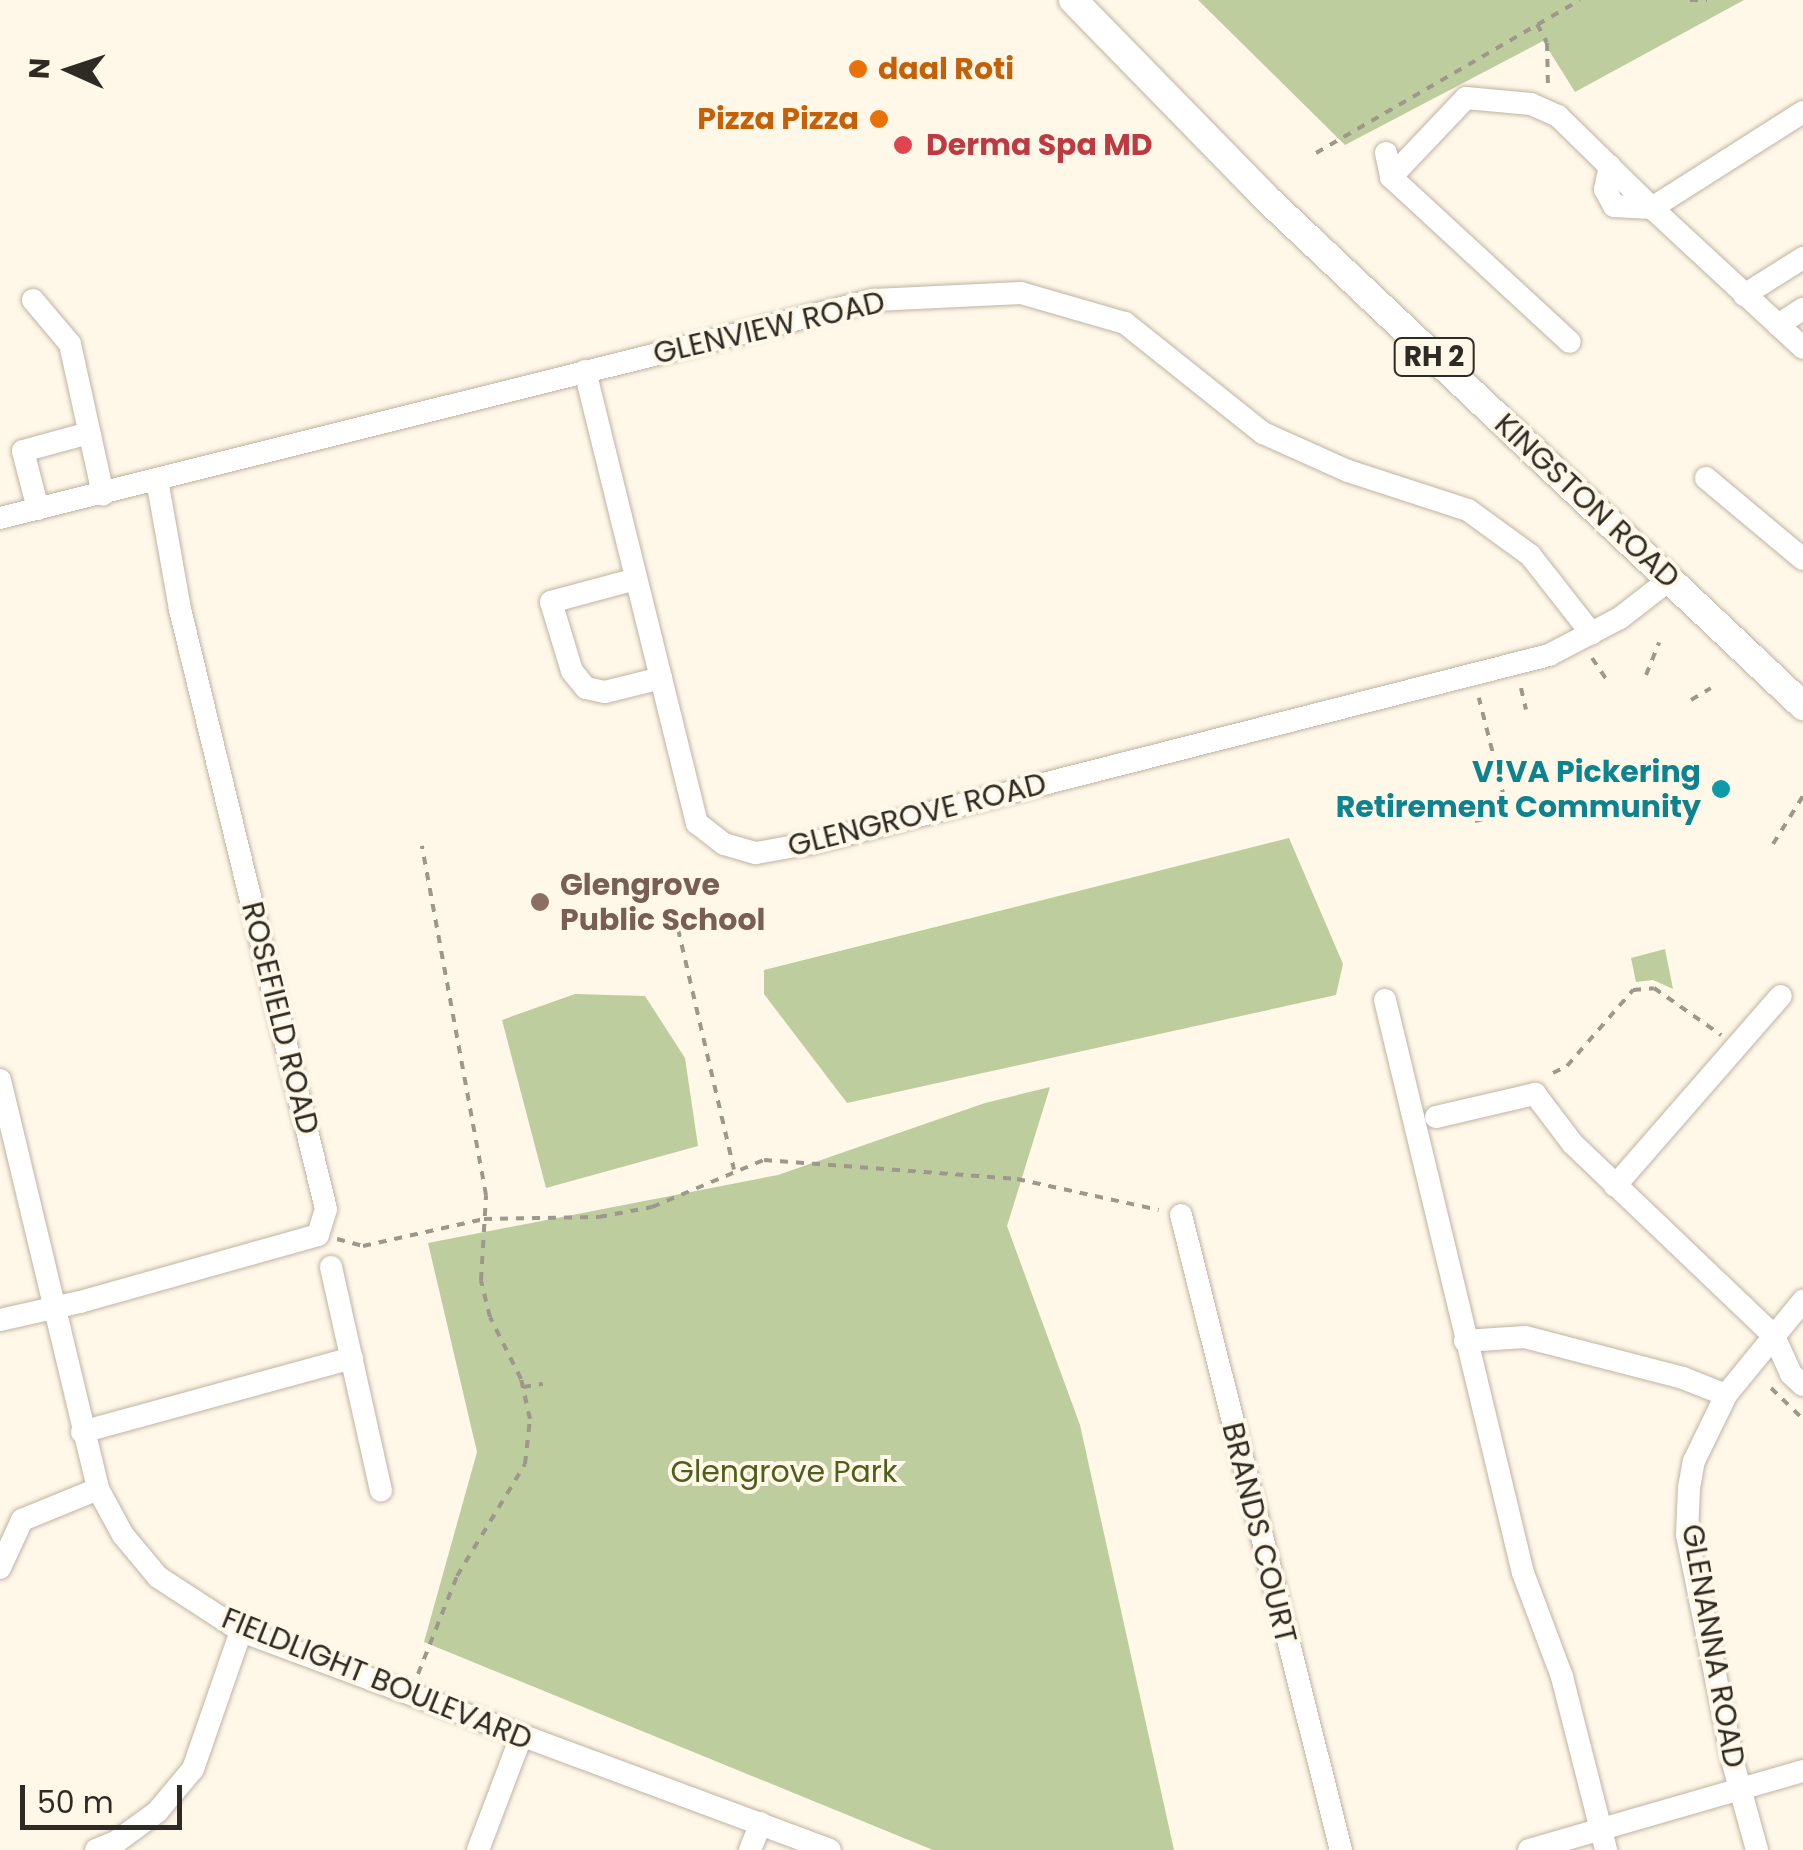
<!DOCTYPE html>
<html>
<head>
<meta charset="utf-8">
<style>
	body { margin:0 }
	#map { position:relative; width:1803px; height:1850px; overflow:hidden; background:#fff7e8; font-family:Poppins,sans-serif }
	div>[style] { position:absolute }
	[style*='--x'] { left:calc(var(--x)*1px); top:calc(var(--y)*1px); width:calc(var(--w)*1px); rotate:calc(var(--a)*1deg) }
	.green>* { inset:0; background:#bdcd9e }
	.path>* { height:4px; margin-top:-2px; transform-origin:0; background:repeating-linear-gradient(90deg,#9d978c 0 8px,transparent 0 16px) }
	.roads { filter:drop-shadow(0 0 2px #beb4a3) drop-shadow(0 0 2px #beb4a3) }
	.minor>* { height:22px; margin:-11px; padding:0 11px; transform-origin:11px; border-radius:11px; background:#fff }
	.major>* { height:28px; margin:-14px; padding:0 14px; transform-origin:14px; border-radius:14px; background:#fff }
	.dots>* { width:28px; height:28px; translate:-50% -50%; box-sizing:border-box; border:5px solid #fff7e8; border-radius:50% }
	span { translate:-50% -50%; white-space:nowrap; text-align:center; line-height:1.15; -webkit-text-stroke:8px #fff7e8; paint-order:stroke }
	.shield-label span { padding:2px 8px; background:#fff7e8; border:2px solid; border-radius:8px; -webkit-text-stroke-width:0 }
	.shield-label { font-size:28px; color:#2e2a24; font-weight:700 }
	.food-label { font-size:30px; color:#c56008; font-weight:700 }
	.left { translate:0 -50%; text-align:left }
	.right { translate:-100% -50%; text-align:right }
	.health-label { font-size:30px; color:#be3a42; font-weight:700 }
	.street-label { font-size:30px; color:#2e2a24 }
	.culture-label { font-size:30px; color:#0d838f; font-weight:700 }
	.education-label { font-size:30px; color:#785e54; font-weight:700 }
	.park-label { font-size:30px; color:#4d5f1a }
	.north { position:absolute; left:20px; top:20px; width:100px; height:100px; -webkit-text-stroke:8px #fff7e8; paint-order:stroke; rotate:273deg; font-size:28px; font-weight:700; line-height:40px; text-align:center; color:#2e2a24 }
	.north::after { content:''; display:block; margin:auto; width:35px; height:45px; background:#2e2a24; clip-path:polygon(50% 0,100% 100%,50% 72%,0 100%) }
	.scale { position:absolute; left:20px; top:1785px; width:162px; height:45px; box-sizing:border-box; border:5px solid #2e2a24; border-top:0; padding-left:12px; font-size:30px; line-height:35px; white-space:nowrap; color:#2e2a24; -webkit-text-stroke:8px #fff7e8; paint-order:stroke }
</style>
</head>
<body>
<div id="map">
	<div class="green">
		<i style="clip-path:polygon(1198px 0,1744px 0,1575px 92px,1543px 41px,1345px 145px)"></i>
		<i style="clip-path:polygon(1289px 838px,1343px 964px,1336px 995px,847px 1103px,764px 994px,764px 970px)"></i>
		<i style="clip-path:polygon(1665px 949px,1673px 989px,1653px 980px,1636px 982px,1631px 958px)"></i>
		<i style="clip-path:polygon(575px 994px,645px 996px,685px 1058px,698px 1146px,546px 1188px,502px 1020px)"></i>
		<i style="clip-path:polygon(1050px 1087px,1007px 1226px,1080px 1425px,1174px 1850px,933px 1850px,424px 1642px,477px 1452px,428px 1243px,778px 1175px,985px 1103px)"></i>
	</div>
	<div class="path">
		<i style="--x:1690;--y:0;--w:17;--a:0"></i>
		<i style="--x:1537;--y:24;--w:21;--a:62"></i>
		<i style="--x:1547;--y:43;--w:43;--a:88.7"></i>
		<i style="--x:1316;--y:153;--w:305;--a:-30.1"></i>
		<i style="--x:1592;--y:658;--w:30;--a:56"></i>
		<i style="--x:1646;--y:675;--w:35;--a:-68"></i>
		<i style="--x:1521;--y:688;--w:22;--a:77"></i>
		<i style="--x:1691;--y:700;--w:23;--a:-31"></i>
		<i style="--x:1475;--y:821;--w:34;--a:-14"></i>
		<i style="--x:1508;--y:813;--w:119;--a:-104.2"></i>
		<i style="--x:1773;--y:844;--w:57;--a:-58"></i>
		<i style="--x:678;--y:929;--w:247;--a:76.9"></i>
		<i style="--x:1553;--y:1073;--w:16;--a:-27"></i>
		<i style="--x:1567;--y:1066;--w:101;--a:-49"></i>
		<i style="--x:1633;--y:990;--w:21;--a:-5"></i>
		<i style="--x:1654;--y:988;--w:82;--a:35"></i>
		<i style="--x:337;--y:1239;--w:27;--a:15"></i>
		<i style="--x:363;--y:1246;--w:124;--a:-12.6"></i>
		<i style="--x:484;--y:1219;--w:115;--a:-1"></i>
		<i style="--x:599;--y:1217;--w:54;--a:-10.7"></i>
		<i style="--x:652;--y:1207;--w:121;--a:-22.8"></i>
		<i style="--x:764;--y:1160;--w:254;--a:4.3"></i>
		<i style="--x:1017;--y:1179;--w:145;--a:12.3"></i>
		<i style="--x:523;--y:1387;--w:20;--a:-9"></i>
		<i style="--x:1771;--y:1388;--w:45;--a:44.1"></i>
		<i style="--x:418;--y:1674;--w:105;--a:-68.3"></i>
		<i style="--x:457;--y:1576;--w:131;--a:-58.7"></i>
		<i style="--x:525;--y:1464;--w:45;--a:-83.7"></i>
		<i style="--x:530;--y:1419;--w:41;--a:-102.7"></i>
		<i style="--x:521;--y:1379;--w:69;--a:-116.6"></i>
		<i style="--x:490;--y:1317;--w:38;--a:-104"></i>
		<i style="--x:481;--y:1280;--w:85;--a:-86.6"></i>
		<i style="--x:486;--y:1195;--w:355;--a:-100.4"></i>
	</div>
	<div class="roads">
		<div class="minor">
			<i style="--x:1803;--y:112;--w:179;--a:147.6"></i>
			<i style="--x:1652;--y:208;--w:206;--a:42.8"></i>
			<i style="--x:1386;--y:153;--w:25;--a:78"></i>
			<i style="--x:1391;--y:177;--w:243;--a:42.7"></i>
			<i style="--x:1610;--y:166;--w:24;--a:102"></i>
			<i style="--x:1605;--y:189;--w:19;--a:62"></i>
			<i style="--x:1614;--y:206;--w:38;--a:3"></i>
			<i style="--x:1391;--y:177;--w:109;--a:-46.5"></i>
			<i style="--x:1466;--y:98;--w:65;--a:5.3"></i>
			<i style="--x:1531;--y:104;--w:30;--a:24"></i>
			<i style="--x:1558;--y:116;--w:132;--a:44.4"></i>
			<i style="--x:1744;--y:295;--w:70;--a:-32.1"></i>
			<i style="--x:33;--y:300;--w:57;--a:49.9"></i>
			<i style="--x:70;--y:344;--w:154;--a:77.6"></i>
			<i style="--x:1778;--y:325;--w:30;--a:-33"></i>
			<i style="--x:585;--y:371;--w:466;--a:76.1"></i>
			<i style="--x:697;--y:823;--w:34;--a:38"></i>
			<i style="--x:724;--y:844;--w:33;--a:16"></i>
			<i style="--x:756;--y:853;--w:57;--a:-10.1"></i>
			<i style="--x:812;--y:843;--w:761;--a:-14.31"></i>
			<i style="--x:1549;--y:655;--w:80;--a:-27.5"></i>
			<i style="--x:1620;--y:618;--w:62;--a:-37.8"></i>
			<i style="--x:1706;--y:478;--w:126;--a:39.9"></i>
			<i style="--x:38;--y:509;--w:60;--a:-104.5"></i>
			<i style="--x:23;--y:451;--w:68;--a:-15.3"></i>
			<i style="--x:0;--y:518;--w:901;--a:-14.01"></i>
			<i style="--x:874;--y:300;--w:147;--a:-2.7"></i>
			<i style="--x:1021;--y:293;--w:108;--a:16.1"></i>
			<i style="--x:1125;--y:323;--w:176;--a:38.6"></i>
			<i style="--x:1263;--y:433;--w:93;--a:24.1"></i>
			<i style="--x:1348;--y:471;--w:126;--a:18"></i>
			<i style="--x:1468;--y:510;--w:77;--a:36"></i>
			<i style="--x:1530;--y:555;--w:100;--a:51.9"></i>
			<i style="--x:636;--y:579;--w:88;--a:164.9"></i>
			<i style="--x:551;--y:602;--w:72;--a:73.1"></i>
			<i style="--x:572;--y:671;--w:22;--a:51"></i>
			<i style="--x:586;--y:688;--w:19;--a:12"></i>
			<i style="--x:605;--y:692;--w:58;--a:-14"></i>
			<i style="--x:1385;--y:1000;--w:589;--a:76.46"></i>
			<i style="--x:1523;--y:1573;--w:111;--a:69.4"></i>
			<i style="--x:1562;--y:1677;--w:179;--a:75.7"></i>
			<i style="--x:0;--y:1080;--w:421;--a:76.5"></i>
			<i style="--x:98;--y:1489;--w:52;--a:61.5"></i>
			<i style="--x:123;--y:1535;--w:55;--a:50.2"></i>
			<i style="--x:158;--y:1577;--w:99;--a:33"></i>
			<i style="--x:241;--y:1631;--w:628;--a:20.4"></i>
			<i style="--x:1436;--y:1117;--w:102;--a:-13.1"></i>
			<i style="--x:1535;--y:1094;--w:61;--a:52.9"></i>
			<i style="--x:1572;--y:1143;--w:279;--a:43.7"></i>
			<i style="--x:1774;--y:1336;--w:42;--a:65.9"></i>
			<i style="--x:1791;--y:1374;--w:16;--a:43"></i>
			<i style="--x:1615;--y:1186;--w:252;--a:-48.9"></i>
			<i style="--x:1181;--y:1215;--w:655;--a:75.86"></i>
			<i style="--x:331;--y:1267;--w:229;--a:77.4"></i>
			<i style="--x:0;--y:1320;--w:82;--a:-12.7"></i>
			<i style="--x:80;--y:1302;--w:247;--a:-15.7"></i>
			<i style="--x:318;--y:1235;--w:27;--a:-73"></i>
			<i style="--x:326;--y:1209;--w:618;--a:-103.68"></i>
			<i style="--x:180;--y:609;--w:131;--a:-100.1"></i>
			<i style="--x:1465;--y:1341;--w:60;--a:-3.8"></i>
			<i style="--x:1525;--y:1337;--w:163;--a:14.5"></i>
			<i style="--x:1683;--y:1378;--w:46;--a:21.6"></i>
			<i style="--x:82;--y:1432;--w:280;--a:-15.3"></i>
			<i style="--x:0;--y:1568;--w:53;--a:-65.4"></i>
			<i style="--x:22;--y:1520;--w:82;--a:-22.2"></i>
			<i style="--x:96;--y:1850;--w:22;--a:-22"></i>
			<i style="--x:116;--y:1842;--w:51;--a:-36.2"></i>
			<i style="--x:157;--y:1812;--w:56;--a:-50.1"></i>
			<i style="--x:193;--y:1769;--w:146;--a:-70.8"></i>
			<i style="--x:478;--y:1850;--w:121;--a:-69.2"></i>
			<i style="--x:750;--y:1850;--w:29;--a:-68"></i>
			<i style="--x:1529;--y:1850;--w:285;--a:-16.1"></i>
			<i style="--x:1757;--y:1850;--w:90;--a:-105.4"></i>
			<i style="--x:1733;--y:1763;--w:233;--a:-101.4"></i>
			<i style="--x:1687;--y:1535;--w:47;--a:-87.6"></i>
			<i style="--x:1689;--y:1488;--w:27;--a:-80"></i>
			<i style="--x:1694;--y:1461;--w:73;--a:-64.1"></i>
			<i style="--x:1726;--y:1395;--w:122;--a:-50.7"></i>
		</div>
		<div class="major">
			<i style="--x:1073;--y:0;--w:275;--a:45.7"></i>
			<i style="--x:1265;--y:197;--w:741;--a:43.41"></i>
		</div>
	</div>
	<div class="dots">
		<i style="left:858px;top:69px;background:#e8710a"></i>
		<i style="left:879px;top:119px;background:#e8710a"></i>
		<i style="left:903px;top:145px;background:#e0444e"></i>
		<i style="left:1721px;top:789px;background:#0f9aa8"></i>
		<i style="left:540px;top:902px;background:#8d6e63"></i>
	</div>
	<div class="shield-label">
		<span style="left:1434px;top:357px">RH 2</span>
	</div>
	<div class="food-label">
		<span class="left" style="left:878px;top:69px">daal Roti</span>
		<span class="right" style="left:859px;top:119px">Pizza Pizza</span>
	</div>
	<div class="health-label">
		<span class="left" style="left:926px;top:145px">Derma Spa MD</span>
	</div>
	<div class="street-label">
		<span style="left:769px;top:328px;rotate:-13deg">GLENVIEW ROAD</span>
		<span style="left:1587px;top:501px;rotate:43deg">KINGSTON ROAD</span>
		<span style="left:917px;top:815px;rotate:-14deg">GLENGROVE ROAD</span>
		<span style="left:280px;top:1018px;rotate:76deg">ROSEFIELD ROAD</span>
		<span style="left:1259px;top:1533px;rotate:76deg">BRANDS COURT</span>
		<span style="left:1713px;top:1646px;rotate:80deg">GLENANNA ROAD</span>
		<span style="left:377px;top:1679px;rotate:22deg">FIELDLIGHT BOULEVARD</span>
	</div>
	<div class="culture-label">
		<span class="right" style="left:1701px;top:789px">V!VA Pickering<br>Retirement Community</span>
	</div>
	<div class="education-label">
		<span class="left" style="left:560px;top:902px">Glengrove<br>Public School</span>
	</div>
	<div class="park-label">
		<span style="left:784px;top:1472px">Glengrove Park</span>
	</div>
	<div class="north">N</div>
	<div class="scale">50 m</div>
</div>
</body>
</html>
